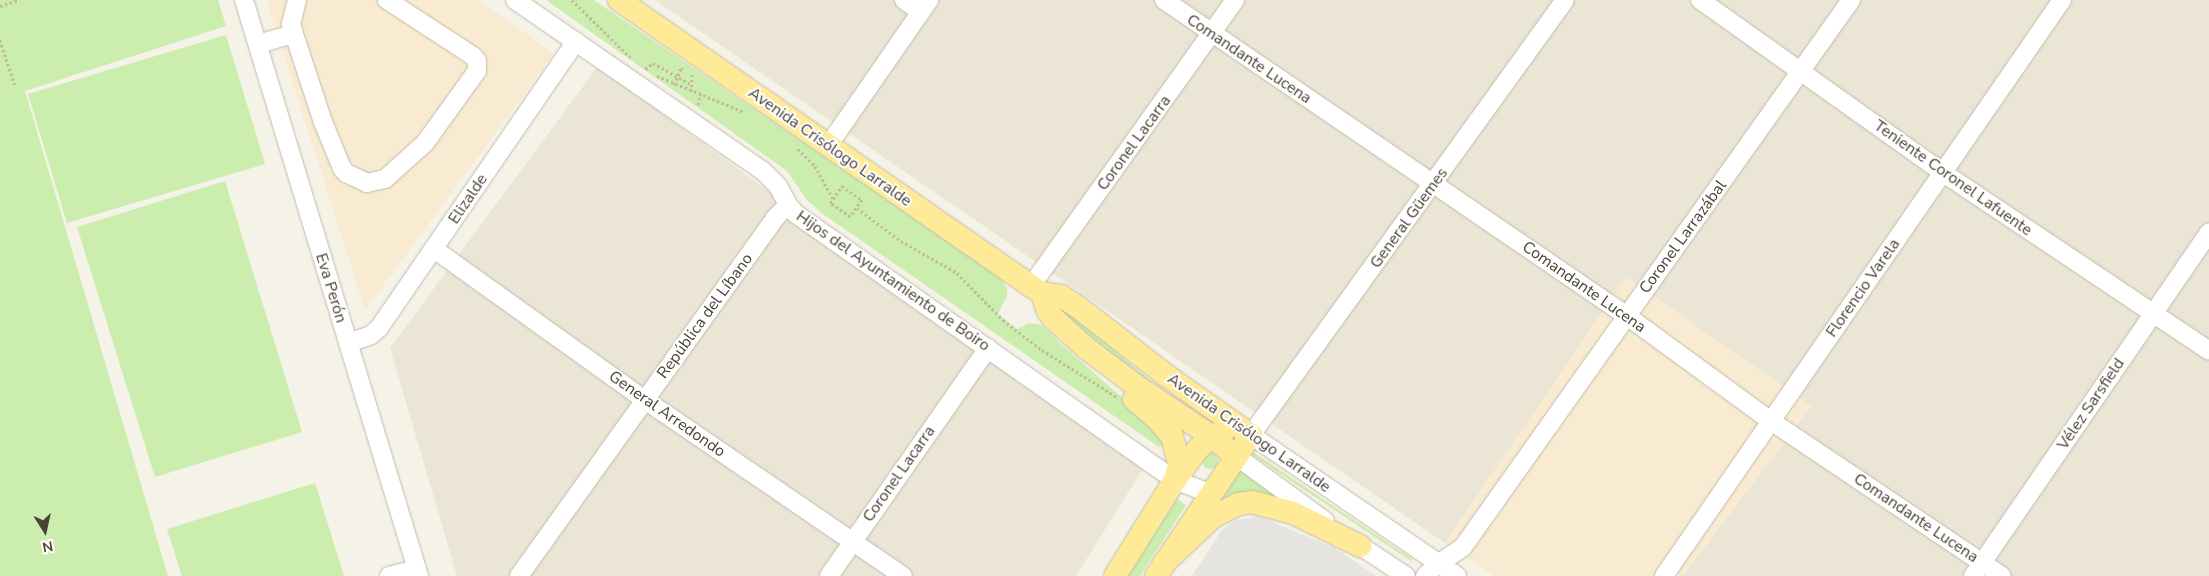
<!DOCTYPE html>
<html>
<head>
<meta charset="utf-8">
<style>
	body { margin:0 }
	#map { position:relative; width:2209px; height:576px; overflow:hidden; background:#f5f2e8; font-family:"Nunito Sans",sans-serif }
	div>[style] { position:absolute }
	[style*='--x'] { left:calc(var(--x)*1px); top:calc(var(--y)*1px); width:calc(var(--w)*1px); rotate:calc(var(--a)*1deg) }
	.residential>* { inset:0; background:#eae5d5 }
	.commercial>* { inset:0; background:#f8ebd1 }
	.green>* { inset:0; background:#cbedad }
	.round { border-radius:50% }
	.parking>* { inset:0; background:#e6e4e0 }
	.path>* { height:2.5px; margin-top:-1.25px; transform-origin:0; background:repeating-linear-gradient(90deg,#c5b999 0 2.5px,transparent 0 5px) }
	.roads { filter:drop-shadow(0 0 1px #c2bba9) drop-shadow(0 0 1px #c2bba9) }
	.minor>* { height:18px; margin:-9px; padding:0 9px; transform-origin:9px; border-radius:9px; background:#fff }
	.major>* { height:22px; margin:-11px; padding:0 11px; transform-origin:11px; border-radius:11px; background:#ffea97 }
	span { translate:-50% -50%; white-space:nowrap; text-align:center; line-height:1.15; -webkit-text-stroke:4px #fff; paint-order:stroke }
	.street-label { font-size:16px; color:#494336 }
	.north { position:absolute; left:20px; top:506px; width:50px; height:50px; -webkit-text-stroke:4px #fff; paint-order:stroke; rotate:170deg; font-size:14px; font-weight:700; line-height:20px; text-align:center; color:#494336 }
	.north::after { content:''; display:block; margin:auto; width:18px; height:22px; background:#494336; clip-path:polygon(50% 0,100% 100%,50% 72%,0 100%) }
</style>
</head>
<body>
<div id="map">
	<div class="residential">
		<i style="clip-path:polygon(655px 0,2209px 0,2209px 576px,1683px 576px,1811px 406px,1626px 277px,1445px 543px)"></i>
		<i style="clip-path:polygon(598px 66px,1144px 467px,1076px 576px,457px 576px,390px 348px)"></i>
	</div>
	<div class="commercial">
		<i style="clip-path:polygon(266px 0,479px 0,554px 54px,365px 310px)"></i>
		<i style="clip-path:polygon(1626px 277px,1811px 406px,1683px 576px,1495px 576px,1445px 543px)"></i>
	</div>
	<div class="green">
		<i style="clip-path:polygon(0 0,218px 0,226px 26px,25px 91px,168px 576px,0 576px)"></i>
		<i style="clip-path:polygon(546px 0,594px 0,1000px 277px,1007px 289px,1007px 296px,998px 314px,1017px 329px,1029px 323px,1042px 325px,1062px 345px,1159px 430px,1164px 446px,1159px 447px,823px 214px,807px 200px,786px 170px)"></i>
		<i style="clip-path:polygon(226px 35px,265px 164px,67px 223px,28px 94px)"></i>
		<i style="clip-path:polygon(225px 181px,302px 432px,155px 477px,77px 227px)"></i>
		<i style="clip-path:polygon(1057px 302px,1153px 383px,1203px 417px,1204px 420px,1150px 386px,1053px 305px)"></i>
		<i style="clip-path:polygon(1253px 452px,1412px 559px,1411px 561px,1252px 455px)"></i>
		<i class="round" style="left:1202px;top:453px;width:16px;height:16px"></i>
		<i style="clip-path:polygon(1240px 466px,1310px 517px,1283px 504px,1213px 511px)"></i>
		<i style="clip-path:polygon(315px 483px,344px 576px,182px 576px,167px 529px)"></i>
		<i style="clip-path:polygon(1177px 499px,1186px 505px,1140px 576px,1127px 576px)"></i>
	</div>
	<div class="parking">
		<i style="clip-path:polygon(1258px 516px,1335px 548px,1376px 576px,1192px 576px,1222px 530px,1234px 521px)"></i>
	</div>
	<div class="path">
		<i style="--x:572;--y:0;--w:84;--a:44.5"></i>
		<i style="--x:0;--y:6;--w:20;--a:-18"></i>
		<i style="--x:0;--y:40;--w:47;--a:71.6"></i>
		<i style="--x:645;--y:69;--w:10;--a:-37"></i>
		<i style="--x:653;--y:63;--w:45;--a:29.4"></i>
		<i style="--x:657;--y:76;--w:94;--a:22.5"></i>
		<i style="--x:674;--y:85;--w:18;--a:-68"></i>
		<i style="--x:681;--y:68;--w:2;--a:27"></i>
		<i style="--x:691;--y:92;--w:17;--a:-87"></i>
		<i style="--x:698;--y:105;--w:11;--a:-80"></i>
		<i style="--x:798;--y:149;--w:24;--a:45"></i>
		<i style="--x:815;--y:166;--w:37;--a:61"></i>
		<i style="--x:842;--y:186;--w:24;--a:35"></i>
		<i style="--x:862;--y:200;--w:21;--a:125"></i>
		<i style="--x:850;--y:217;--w:24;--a:-145"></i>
		<i style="--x:830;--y:203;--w:21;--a:-55"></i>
		<i style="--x:857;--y:208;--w:55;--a:36.9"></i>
		<i style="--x:901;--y:241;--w:64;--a:29.7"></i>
		<i style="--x:957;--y:273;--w:66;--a:45.6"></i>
		<i style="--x:1003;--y:320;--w:49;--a:37.6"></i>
		<i style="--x:1042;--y:350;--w:89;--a:32.1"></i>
	</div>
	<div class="roads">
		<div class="minor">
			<i style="--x:244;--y:0;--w:602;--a:73.1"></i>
			<i style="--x:297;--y:0;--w:25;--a:104"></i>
			<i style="--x:291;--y:24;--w:10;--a:73"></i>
			<i style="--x:294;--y:34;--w:93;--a:71.8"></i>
			<i style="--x:323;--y:122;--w:50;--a:67.6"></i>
			<i style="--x:342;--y:168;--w:6;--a:51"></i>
			<i style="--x:346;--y:173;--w:23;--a:25"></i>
			<i style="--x:367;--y:183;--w:18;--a:-13"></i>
			<i style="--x:385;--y:179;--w:54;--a:-42"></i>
			<i style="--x:425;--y:143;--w:89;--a:-54.2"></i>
			<i style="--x:477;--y:71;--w:10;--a:-90"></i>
			<i style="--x:477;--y:61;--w:6;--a:-129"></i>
			<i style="--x:473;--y:56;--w:103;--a:-146.9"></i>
			<i style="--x:515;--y:0;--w:301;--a:34.6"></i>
			<i style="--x:763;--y:171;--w:21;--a:45"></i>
			<i style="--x:778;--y:186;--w:21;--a:62"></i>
			<i style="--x:788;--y:205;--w:12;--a:48"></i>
			<i style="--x:796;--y:214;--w:463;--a:35.1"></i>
			<i style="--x:1175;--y:480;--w:39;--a:21"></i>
			<i style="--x:904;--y:0;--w:21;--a:35"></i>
			<i style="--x:1164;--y:0;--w:561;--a:34.31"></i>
			<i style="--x:1627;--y:316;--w:178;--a:36.1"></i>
			<i style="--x:1771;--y:421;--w:278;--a:33.9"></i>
			<i style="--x:1700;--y:0;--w:297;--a:35.4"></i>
			<i style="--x:1942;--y:172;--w:321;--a:33.8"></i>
			<i style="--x:258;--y:44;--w:37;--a:-16"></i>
			<i style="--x:828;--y:146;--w:178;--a:-55.3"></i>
			<i style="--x:434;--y:249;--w:259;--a:35.6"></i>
			<i style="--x:645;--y:400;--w:312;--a:34.3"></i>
			<i style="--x:1031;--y:286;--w:351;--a:-54.5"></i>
			<i style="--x:348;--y:343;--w:24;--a:-19"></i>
			<i style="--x:371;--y:335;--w:11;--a:-41"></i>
			<i style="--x:379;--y:328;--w:348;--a:-55.5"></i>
			<i style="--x:1236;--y:456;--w:110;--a:36.1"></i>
			<i style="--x:1350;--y:539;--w:67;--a:33.5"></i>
			<i style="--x:389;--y:576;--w:29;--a:-14"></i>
			<i style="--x:519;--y:576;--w:440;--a:-54.4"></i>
			<i style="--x:775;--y:218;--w:18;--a:-45"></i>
			<i style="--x:829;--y:576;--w:278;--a:-55.1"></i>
			<i style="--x:1425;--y:576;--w:18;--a:-43"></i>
			<i style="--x:1438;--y:564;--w:30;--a:-34"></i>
			<i style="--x:1463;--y:547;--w:671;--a:-54.65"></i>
			<i style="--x:1457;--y:576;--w:250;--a:-145.6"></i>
			<i style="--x:1251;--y:435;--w:536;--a:-54.18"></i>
			<i style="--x:1664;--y:576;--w:700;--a:-55.36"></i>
			<i style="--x:1973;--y:576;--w:417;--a:-55.5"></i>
		</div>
		<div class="major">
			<i style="--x:619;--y:0;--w:502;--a:34.77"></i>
			<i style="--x:1031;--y:286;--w:13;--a:32"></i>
			<i style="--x:1042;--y:293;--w:19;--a:9"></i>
			<i style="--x:1061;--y:296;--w:20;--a:33"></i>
			<i style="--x:1078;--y:307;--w:113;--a:37.8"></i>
			<i style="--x:1167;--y:376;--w:103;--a:35.1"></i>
			<i style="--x:1042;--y:293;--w:19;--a:72"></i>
			<i style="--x:1048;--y:311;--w:10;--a:53"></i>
			<i style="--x:1054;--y:319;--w:43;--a:42.2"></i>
			<i style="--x:1086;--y:348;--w:65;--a:36.9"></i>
			<i style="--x:1138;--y:387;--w:88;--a:33.9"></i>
			<i style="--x:1211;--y:436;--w:32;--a:39"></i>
			<i style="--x:1134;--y:399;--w:30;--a:41"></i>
			<i style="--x:1157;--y:419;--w:23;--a:49"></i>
			<i style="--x:1172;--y:436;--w:30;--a:76"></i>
			<i style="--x:1179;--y:465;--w:16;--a:105"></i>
			<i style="--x:1165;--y:562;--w:66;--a:-43.2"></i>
			<i style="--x:1213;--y:517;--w:28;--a:-27"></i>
			<i style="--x:1238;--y:504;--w:14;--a:-8"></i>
			<i style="--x:1252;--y:502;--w:42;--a:15"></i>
			<i style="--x:1293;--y:513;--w:75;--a:26.2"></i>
			<i style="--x:1115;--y:576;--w:113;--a:-58"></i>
			<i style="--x:1175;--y:480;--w:37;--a:-54"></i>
			<i style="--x:1197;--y:450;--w:20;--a:-45"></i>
			<i style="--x:1211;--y:436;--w:14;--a:-21"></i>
			<i style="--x:1156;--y:576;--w:159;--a:-56"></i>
		</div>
	</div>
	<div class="street-label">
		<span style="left:1249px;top:59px;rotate:34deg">Comandante Lucena</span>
		<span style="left:1134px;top:143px;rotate:-54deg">Coronel Lacarra</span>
		<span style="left:830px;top:147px;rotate:35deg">Avenida Crisólogo Larralde</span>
		<span style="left:1953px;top:178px;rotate:35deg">Teniente Coronel Lafuente</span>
		<span style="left:468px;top:199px;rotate:-56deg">Elizalde</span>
		<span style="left:1409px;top:218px;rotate:-54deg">General Güemes</span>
		<span style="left:1683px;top:237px;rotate:-54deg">Coronel Larrazábal</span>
		<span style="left:893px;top:281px;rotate:35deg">Hijos del Ayuntamiento de Boiro</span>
		<span style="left:1584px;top:287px;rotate:35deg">Comandante Lucena</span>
		<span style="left:331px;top:288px;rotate:73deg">Eva Perón</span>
		<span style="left:1863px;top:288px;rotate:-55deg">Florencio Varela</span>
		<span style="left:705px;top:316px;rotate:-54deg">República del Líbano</span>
		<span style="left:2091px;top:404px;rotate:-56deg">Vélez Sarsfield</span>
		<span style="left:667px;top:414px;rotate:35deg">General Arredondo</span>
		<span style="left:1249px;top:433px;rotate:35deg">Avenida Crisólogo Larralde</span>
		<span style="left:899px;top:474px;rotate:-55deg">Coronel Lacarra</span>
		<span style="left:1916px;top:518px;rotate:34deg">Comandante Lucena</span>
	</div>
	<div class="north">N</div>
</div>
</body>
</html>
